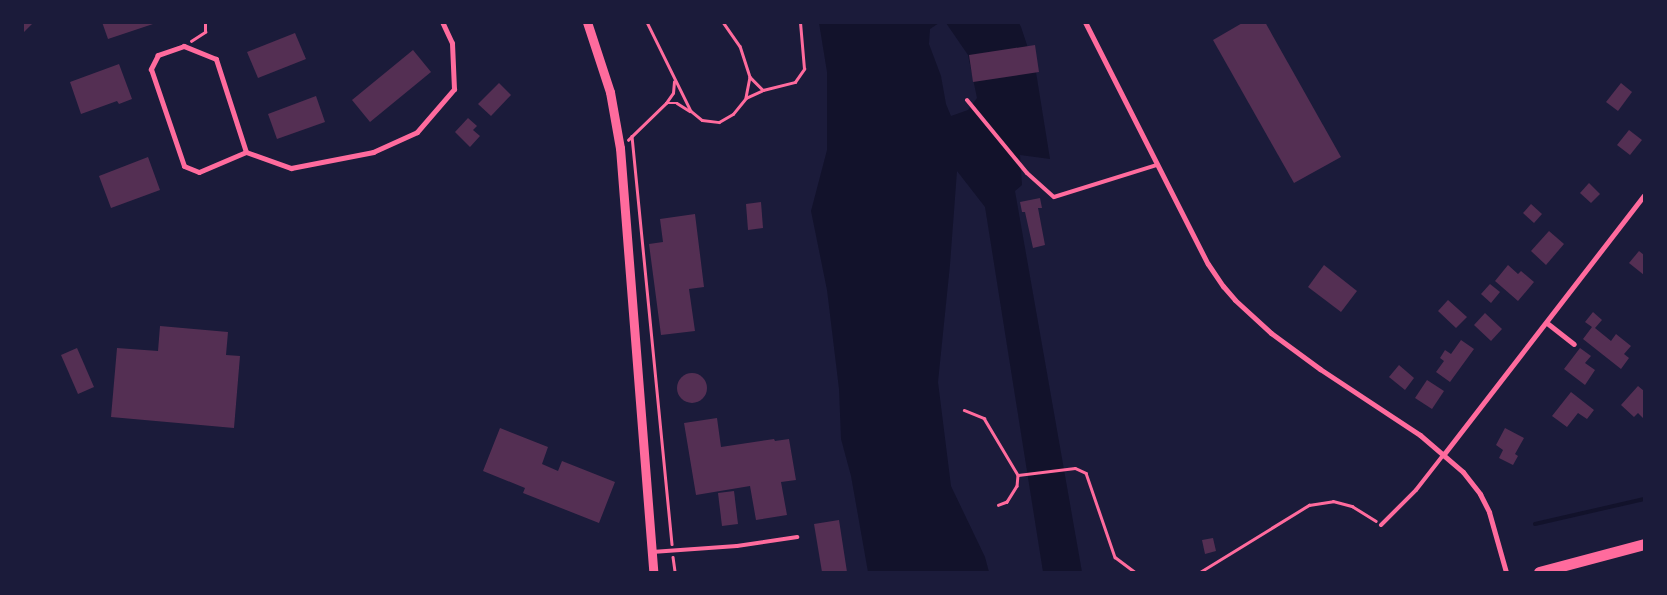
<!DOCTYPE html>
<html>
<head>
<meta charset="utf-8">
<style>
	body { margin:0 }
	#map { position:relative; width:1667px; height:595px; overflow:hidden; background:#1b1b3a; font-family:"Titillium Web",sans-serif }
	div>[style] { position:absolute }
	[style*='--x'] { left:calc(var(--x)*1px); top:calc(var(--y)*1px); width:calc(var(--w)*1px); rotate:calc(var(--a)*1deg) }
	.water>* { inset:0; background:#12122b }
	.stream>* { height:4px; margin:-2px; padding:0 2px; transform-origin:2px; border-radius:2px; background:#12122b }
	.building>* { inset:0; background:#542f53 }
	.round { border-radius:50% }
	.path>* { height:2.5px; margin:-1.25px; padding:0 1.25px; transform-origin:1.25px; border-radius:1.25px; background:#ff6b9d }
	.service>* { height:4px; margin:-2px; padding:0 2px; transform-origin:2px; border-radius:2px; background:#ff6b9d }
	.minor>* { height:5px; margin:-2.5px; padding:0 2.5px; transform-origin:2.5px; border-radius:2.5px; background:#ff6b9d }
	.tertiary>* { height:9px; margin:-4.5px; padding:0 4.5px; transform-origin:4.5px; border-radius:4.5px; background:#ff6b9d }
	.primary>* { height:11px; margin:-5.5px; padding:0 5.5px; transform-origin:5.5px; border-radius:5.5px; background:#ff6b9d }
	span { translate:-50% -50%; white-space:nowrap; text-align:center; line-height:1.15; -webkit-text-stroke:4px #1b1b3a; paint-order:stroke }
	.frame { position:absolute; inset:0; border:24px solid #1b1b3a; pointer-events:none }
</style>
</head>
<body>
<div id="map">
	<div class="water">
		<i style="clip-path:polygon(819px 23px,939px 23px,930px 29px,929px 44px,941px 76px,946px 104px,951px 116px,968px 110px,977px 98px,968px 55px,946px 23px,1019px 23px,1021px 27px,1036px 72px,1050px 159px,1020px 155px,1022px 185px,1015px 191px,1082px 572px,1043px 572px,985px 207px,957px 171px,950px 265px,938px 382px,951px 486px,985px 557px,989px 572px,868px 572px,851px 476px,841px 439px,839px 389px,827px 290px,811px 211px,827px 150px,827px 72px)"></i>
	</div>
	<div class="stream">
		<i style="--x:1535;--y:524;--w:112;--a:-12.9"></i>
	</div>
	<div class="building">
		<i style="clip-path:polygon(22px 22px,34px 22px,22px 34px)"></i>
		<i style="clip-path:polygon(102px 22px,156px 22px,156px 23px,108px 39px)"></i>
		<i style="clip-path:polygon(1244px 22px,1265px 22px,1341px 157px,1294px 183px,1213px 40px)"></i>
		<i style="clip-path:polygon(295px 33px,306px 59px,258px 78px,247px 52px)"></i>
		<i style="clip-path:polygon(1035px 45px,1039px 72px,973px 82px,969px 55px)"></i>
		<i style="clip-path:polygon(413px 50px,431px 72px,370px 122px,352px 100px)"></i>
		<i style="clip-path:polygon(119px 64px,132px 99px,119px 104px,117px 101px,81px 114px,70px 82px)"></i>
		<i style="clip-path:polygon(499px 83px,511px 95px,491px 116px,478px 104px)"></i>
		<i style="clip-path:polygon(1621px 83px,1632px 92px,1618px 111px,1606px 102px)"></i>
		<i style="clip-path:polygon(316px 96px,325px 122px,277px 139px,268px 114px)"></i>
		<i style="clip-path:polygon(468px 118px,477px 126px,473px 130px,480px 136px,470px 147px,455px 132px)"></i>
		<i style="clip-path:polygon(1629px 130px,1642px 140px,1630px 155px,1617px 145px)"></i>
		<i style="clip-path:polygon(148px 157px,160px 190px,111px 208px,99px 176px)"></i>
		<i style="clip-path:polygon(1589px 183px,1600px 194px,1591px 203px,1580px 193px)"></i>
		<i style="clip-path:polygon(1040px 198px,1042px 208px,1038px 208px,1045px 245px,1033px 248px,1025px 212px,1022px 212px,1020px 202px)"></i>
		<i style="clip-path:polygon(761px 202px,763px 228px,748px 230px,746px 204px)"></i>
		<i style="clip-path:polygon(1531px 204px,1542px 214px,1534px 223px,1523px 213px)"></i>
		<i style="clip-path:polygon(695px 214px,704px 287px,689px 289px,695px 331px,661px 335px,649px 244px,663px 242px,660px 219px)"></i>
		<i style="clip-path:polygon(1549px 231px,1564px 244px,1546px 265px,1531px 251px)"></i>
		<i style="clip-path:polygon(1639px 251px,1644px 255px,1644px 275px,1629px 263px)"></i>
		<i style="clip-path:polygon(1324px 265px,1357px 291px,1341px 312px,1308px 287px)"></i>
		<i style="clip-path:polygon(1508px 265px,1518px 274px,1521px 271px,1534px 282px,1518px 301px,1495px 281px)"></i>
		<i style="clip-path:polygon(1490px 284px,1500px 292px,1491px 303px,1481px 294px)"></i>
		<i style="clip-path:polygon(1448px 300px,1467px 317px,1456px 328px,1438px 311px)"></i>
		<i style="clip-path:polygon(1593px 312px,1602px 320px,1595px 328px,1611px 341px,1616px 334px,1631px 346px,1624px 354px,1629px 358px,1621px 369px,1583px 339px,1592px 327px,1585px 322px)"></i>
		<i style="clip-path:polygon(1485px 313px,1502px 329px,1491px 341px,1474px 325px)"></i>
		<i style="clip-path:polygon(160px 326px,228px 332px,226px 355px,240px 356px,234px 428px,111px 417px,117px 348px,158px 351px)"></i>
		<i style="clip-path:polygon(1461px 340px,1474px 349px,1450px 382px,1436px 372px,1444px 361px,1440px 358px,1445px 350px,1451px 354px)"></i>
		<i style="clip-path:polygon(77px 348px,94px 387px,78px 394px,61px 355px)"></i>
		<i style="clip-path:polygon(1580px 348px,1591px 356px,1585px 363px,1595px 370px,1585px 385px,1564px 369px)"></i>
		<i style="clip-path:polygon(1399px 365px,1414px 378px,1405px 390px,1389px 377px)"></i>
		<i class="round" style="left:677px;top:373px;width:30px;height:30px"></i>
		<i style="clip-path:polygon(1427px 380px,1444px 391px,1432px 409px,1415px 398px)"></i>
		<i style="clip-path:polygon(1638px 386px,1644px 391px,1644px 419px,1638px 413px,1634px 417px,1621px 405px)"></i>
		<i style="clip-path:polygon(1571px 392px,1594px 410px,1587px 419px,1578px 413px,1567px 427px,1552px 416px)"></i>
		<i style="clip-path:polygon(717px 418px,721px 447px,774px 439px,775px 441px,789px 439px,796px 480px,781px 482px,787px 515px,756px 520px,750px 486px,696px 495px,684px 423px)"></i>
		<i style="clip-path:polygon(500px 428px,548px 447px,542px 464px,558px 471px,562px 461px,615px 482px,599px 523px,523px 493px,525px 488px,483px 471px)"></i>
		<i style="clip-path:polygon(1505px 428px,1524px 438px,1515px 454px,1518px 456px,1513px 465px,1499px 458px,1503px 450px,1496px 445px)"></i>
		<i style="clip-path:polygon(734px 491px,738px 524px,722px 526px,718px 493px)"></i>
		<i style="clip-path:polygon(839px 520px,847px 572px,822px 572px,814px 524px)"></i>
		<i style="clip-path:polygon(1213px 538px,1216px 551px,1205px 554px,1202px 540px)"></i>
	</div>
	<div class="path">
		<i style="--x:647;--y:22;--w:99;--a:63.7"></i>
		<i style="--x:691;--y:111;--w:14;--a:39"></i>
		<i style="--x:702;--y:120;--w:17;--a:7"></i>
		<i style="--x:719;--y:122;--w:16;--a:-30"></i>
		<i style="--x:733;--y:114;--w:21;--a:-51"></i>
		<i style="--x:746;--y:98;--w:19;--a:-25"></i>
		<i style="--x:763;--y:90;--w:33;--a:-14"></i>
		<i style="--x:795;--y:82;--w:16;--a:-55"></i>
		<i style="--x:804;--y:69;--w:47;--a:-94.9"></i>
		<i style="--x:723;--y:22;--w:29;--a:55"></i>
		<i style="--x:740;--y:46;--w:33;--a:72"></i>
		<i style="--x:750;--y:77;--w:21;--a:101"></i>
		<i style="--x:191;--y:41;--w:17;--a:-33"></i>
		<i style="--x:205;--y:32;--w:10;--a:-90"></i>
		<i style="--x:750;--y:77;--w:18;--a:45"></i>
		<i style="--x:666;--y:103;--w:12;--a:-55"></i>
		<i style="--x:673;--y:93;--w:11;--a:-85"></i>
		<i style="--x:632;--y:136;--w:410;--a:84.4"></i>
		<i style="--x:628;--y:140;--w:53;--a:-44.2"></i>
		<i style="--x:666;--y:103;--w:11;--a:0"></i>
		<i style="--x:677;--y:103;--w:15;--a:32"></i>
		<i style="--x:964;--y:410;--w:22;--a:22"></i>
		<i style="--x:984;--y:418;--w:66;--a:59.2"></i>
		<i style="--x:1018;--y:475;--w:11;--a:95"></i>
		<i style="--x:1017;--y:486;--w:19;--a:122"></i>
		<i style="--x:1007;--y:502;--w:9;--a:159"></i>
		<i style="--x:1018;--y:475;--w:57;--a:-7"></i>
		<i style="--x:1075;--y:468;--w:12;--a:24"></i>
		<i style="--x:1086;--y:473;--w:89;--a:71"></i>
		<i style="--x:1115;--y:557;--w:25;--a:37"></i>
		<i style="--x:673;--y:557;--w:15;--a:82"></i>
		<i style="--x:1200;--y:572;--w:128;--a:-31.6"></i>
		<i style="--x:1309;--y:505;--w:24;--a:-9"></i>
		<i style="--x:1333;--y:501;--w:20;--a:15"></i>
		<i style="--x:1352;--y:506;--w:28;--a:32"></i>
	</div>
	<div class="service">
		<i style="--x:967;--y:100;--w:94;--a:50.6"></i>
		<i style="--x:1027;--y:173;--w:36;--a:42"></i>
		<i style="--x:1054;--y:197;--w:108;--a:-17.3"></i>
		<i style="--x:1381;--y:525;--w:49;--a:-45"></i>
		<i style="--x:1416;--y:490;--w:46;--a:-52.1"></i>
		<i style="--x:652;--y:552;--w:85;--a:-4"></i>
		<i style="--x:737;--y:546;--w:61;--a:-8.5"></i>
	</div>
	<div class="minor">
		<i style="--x:1085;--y:22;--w:271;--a:63.1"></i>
		<i style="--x:1208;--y:264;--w:27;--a:56"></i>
		<i style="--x:1223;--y:286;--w:18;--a:49"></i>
		<i style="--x:1235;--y:300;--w:49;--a:42.5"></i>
		<i style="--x:1271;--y:333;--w:61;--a:36.3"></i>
		<i style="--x:1320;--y:369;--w:120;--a:33.4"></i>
		<i style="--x:1420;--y:435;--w:57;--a:40.7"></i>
		<i style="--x:1463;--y:472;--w:28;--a:52"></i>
		<i style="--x:1480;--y:494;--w:20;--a:63"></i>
		<i style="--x:1489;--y:512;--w:62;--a:74.2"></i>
		<i style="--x:246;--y:152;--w:98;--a:-107.9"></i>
		<i style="--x:216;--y:59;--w:35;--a:-158"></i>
		<i style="--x:184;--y:46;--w:28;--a:161"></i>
		<i style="--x:158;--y:55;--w:16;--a:117"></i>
		<i style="--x:151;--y:69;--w:102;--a:71.2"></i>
		<i style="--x:184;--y:166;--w:16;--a:22"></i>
		<i style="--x:199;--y:172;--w:51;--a:-23.1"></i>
		<i style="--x:246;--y:152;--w:48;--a:19.6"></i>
		<i style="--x:291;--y:168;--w:84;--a:-11"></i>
		<i style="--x:373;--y:152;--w:48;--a:-24.4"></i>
		<i style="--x:417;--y:132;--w:57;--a:-49.3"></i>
		<i style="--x:454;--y:89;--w:46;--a:-92.5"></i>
		<i style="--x:452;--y:43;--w:23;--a:-115"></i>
		<i style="--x:1547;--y:323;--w:34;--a:38"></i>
		<i style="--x:1444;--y:454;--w:327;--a:-52.3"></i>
	</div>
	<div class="tertiary">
		<i style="--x:587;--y:22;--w:74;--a:71.8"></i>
		<i style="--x:610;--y:92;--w:57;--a:79.9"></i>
		<i style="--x:620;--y:148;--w:425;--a:85.5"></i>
	</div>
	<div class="primary">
		<i style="--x:1539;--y:572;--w:109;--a:-14.9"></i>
	</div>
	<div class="frame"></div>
</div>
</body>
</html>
